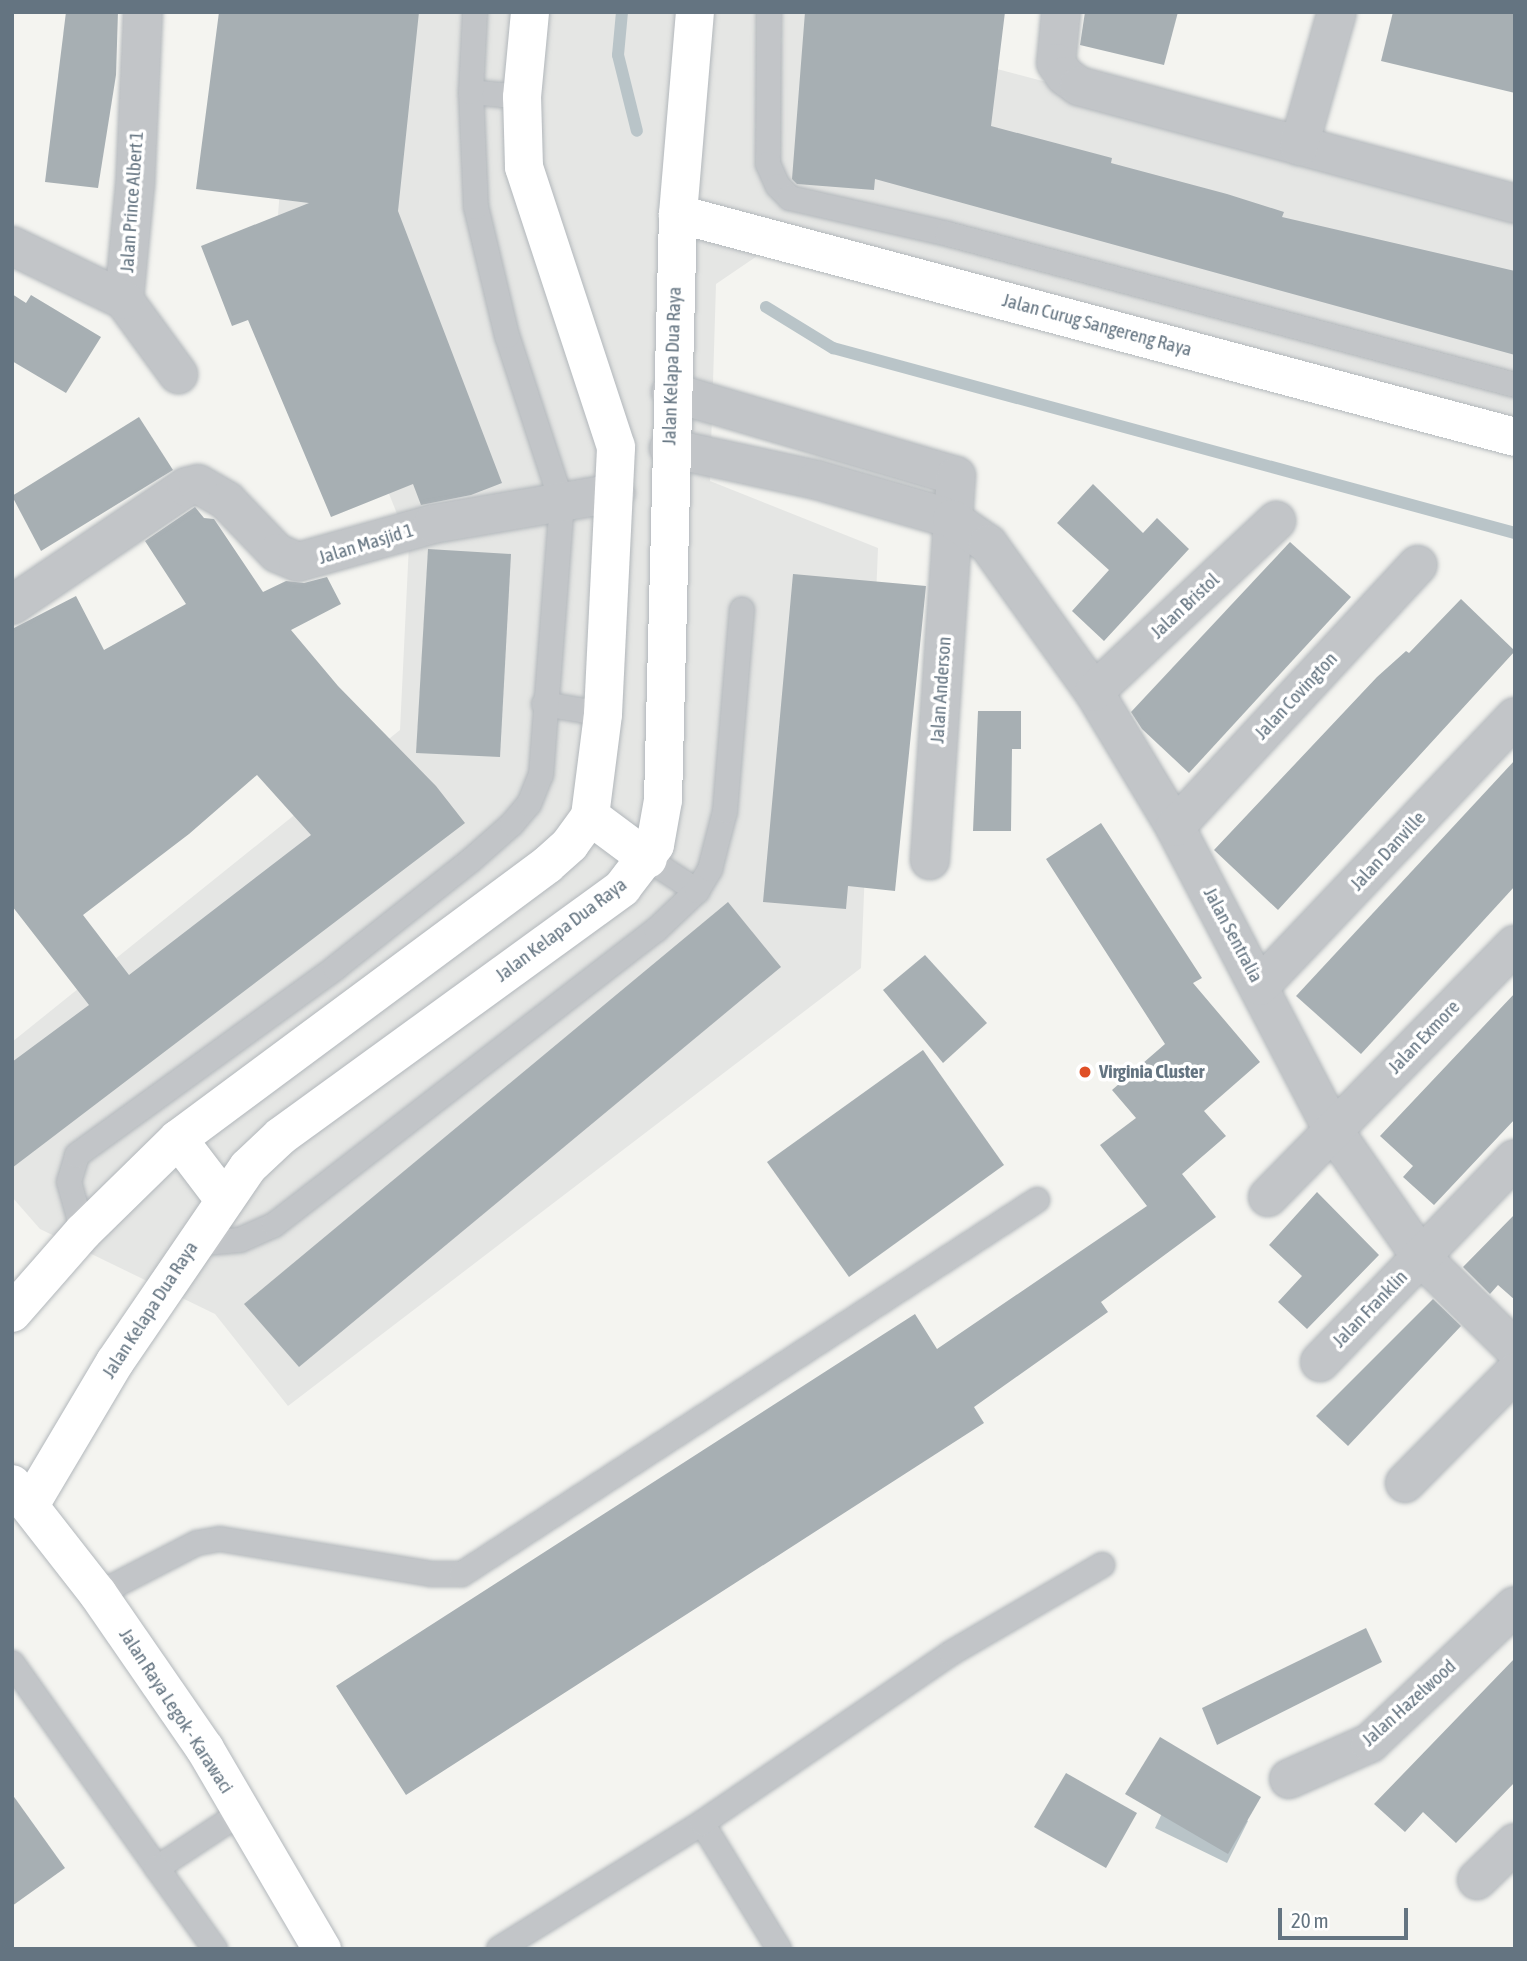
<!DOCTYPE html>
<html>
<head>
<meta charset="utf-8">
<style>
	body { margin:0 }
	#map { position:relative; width:1527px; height:1961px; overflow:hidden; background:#f4f4f0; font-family:"Asap Condensed",sans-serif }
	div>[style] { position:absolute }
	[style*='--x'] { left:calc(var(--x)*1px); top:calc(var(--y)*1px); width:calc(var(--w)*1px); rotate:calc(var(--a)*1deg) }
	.built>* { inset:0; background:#e5e6e4 }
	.water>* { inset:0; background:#b9c4c8 }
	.stream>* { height:12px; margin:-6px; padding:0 6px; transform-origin:6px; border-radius:6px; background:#b9c4c8 }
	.building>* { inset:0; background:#a7afb3 }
	.roads { filter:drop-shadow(0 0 2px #b2b7bb) drop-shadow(0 0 2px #b2b7bb) }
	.service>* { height:24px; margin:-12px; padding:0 12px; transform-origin:12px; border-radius:12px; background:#c2c5c8 }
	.minor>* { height:38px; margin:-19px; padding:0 19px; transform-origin:19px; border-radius:19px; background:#c2c5c8 }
	.secondary>* { height:38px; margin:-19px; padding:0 19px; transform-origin:19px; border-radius:19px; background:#fff }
	.primary>* { height:38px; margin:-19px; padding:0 19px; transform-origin:19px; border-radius:19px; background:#fff }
	.dots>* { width:19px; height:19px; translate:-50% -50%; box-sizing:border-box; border:4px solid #fff; border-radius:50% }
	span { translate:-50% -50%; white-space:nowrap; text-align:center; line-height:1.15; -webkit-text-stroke:7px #fff; paint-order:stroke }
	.street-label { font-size:19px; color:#647481 }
	.poi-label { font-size:19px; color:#647481; font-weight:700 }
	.left { translate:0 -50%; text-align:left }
	.frame { position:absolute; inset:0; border:14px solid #647481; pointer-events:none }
	.scale { position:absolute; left:1278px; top:1908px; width:130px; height:32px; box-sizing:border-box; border:4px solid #647481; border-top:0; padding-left:9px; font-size:21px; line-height:24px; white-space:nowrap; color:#647481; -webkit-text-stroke:5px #fff; paint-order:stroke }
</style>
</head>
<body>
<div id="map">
	<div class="built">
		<i style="clip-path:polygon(294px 12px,900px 12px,898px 43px,1515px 205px,1515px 444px,785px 237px,716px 284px,710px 481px,878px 548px,861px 968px,288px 1406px,215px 1314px,40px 1229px,12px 1197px,12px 1042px,400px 730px,409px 544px,278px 215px)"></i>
	</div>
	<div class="water">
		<i style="clip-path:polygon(1175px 1786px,1248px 1821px,1227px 1863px,1155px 1828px)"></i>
	</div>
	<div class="stream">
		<i style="--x:622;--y:12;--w:43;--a:95.3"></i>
		<i style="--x:618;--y:55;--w:78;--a:76"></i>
		<i style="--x:766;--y:307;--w:79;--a:31.5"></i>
		<i style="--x:833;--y:348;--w:707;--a:15.18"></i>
	</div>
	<div class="building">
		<i style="clip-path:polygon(66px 12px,118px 12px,116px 75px,98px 188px,45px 182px)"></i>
		<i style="clip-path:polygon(219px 12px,419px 12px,398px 211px,502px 483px,471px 495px,421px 505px,413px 484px,331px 517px,248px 320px,232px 326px,201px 246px,309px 203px,196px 189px)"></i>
		<i style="clip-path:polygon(805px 12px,1005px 12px,991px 126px,1112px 158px,1111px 163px,1227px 194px,1284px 212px,1282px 217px,1515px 271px,1515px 355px,875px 179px,874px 190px,797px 184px,792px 179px)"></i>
		<i style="clip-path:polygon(1085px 12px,1178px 12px,1164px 65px,1080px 45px)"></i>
		<i style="clip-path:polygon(1393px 12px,1515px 12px,1515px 93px,1381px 61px)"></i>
		<i style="clip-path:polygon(12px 294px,26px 303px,31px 295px,101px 337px,66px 393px,12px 361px)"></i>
		<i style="clip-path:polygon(139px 417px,173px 470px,41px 551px,12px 496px)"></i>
		<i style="clip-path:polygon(1093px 484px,1143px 533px,1157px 518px,1189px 549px,1104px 641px,1072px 611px,1109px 570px,1057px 523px)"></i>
		<i style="clip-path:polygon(evenodd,195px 507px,204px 518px,214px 519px,263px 592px,286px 581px,304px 583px,327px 577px,341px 604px,291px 630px,338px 686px,436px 786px,465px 823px,12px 1168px,12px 1062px,89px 1005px,12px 906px,12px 629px,76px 596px,104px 650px,186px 604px,145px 541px,195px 507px,257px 775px,311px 835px,129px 975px,83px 915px,189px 834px,257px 775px)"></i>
		<i style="clip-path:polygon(1290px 542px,1351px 597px,1189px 773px,1142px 729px,1131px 712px)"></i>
		<i style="clip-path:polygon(428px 549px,511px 554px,500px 757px,416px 753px)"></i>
		<i style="clip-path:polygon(793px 574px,926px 586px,895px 891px,848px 886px,846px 909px,763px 902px)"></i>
		<i style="clip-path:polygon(1461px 599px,1515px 651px,1278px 910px,1214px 850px,1377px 677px,1406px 651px,1409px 653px)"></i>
		<i style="clip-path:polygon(978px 711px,1021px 711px,1021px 749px,1012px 749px,1011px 831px,973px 831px)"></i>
		<i style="clip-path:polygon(1515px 760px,1515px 886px,1361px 1054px,1296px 996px)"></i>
		<i style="clip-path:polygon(1101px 823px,1202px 978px,1193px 983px,1260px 1062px,1204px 1111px,1226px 1136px,1182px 1174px,1216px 1217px,1101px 1302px,1108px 1312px,974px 1407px,984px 1423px,406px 1795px,336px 1686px,915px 1314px,937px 1349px,1147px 1206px,1100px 1145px,1136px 1118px,1112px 1090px,1165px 1044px,1046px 859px)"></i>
		<i style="clip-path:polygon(728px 902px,781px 967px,299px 1367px,244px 1304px)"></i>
		<i style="clip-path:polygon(925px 955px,987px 1023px,943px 1063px,883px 990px)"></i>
		<i style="clip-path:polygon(1515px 993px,1515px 1119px,1434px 1205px,1403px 1177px,1413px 1166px,1380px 1136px)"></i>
		<i style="clip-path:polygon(923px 1050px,1004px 1165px,849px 1277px,767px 1162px)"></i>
		<i style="clip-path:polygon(1317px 1192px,1379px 1255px,1307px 1329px,1278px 1302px,1302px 1276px,1269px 1245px)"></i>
		<i style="clip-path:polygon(1515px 1214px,1515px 1300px,1498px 1285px,1490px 1294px,1463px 1267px)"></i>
		<i style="clip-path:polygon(1433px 1299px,1461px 1326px,1348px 1446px,1316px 1416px)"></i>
		<i style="clip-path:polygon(1366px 1628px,1382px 1662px,1217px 1745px,1202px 1708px)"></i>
		<i style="clip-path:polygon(1515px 1658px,1515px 1782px,1456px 1843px,1423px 1812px,1405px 1832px,1374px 1804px)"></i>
		<i style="clip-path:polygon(1160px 1737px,1261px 1797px,1228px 1854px,1125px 1794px)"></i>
		<i style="clip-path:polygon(1066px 1773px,1137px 1813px,1106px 1868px,1034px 1827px)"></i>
		<i style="clip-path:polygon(12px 1794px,65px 1868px,12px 1906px)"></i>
	</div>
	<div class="roads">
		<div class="service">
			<i style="--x:769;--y:12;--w:152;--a:90.4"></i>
			<i style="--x:768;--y:164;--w:24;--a:66"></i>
			<i style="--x:778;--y:186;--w:17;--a:45"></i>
			<i style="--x:790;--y:198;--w:162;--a:12.8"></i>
			<i style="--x:948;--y:234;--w:587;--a:14.91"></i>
			<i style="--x:471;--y:92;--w:51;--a:5.6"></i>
			<i style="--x:544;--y:704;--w:60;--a:9.6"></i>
			<i style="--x:648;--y:859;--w:59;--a:33.1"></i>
			<i style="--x:83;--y:1232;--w:52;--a:-105.6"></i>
			<i style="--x:69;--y:1182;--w:28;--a:-73"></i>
			<i style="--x:77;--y:1155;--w:319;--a:-35.9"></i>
			<i style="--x:335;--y:968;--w:172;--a:-38.4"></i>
			<i style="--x:470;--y:861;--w:56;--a:-41.4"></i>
			<i style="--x:512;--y:824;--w:26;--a:-50"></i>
			<i style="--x:529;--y:804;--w:31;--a:-68"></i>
			<i style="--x:541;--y:775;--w:273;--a:-85.6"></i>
			<i style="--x:562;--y:503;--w:176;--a:-108.2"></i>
			<i style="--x:507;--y:336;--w:133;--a:-103.5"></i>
			<i style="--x:476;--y:207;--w:115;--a:-92.5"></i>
			<i style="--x:471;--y:92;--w:80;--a:-87.1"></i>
			<i style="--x:193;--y:1244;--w:47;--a:-4.9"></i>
			<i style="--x:240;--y:1240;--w:37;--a:-24"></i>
			<i style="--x:274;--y:1225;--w:483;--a:-37.7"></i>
			<i style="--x:656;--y:930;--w:57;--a:-43.6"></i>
			<i style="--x:697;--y:891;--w:26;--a:-59"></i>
			<i style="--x:710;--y:869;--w:60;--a:-75.5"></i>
			<i style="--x:725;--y:811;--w:202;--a:-85.2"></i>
			<i style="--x:98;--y:1594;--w:111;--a:-27.3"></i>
			<i style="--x:197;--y:1543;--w:23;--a:-10"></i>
			<i style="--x:220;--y:1539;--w:214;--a:9.4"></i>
			<i style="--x:431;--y:1574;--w:31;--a:0"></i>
			<i style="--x:462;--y:1574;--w:686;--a:-33.04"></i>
			<i style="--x:12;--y:1663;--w:251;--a:54.7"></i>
			<i style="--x:157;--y:1868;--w:102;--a:-33.4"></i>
			<i style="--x:702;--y:1823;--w:148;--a:58.6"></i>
			<i style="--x:157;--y:1868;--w:100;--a:54.4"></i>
			<i style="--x:499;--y:1949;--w:239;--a:-31.8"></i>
			<i style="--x:702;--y:1823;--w:301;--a:-34.3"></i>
			<i style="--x:951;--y:1653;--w:175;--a:-30.2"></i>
		</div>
		<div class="minor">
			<i style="--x:143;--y:12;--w:173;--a:92.6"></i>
			<i style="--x:135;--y:185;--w:116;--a:95.5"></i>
			<i style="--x:124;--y:300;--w:92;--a:53.9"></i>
			<i style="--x:1061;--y:12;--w:51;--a:95.6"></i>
			<i style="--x:1056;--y:63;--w:16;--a:55"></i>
			<i style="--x:1065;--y:76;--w:17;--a:36"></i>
			<i style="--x:1079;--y:86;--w:452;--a:15.1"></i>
			<i style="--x:1299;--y:146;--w:139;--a:-74.2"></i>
			<i style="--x:12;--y:246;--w:124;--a:25.7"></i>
			<i style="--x:671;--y:392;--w:297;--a:16.4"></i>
			<i style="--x:956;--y:476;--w:385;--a:93.9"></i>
			<i style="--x:669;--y:448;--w:151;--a:12.2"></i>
			<i style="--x:817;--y:480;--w:141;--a:16.1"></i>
			<i style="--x:952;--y:519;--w:44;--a:34.8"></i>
			<i style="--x:988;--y:544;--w:182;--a:54.4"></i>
			<i style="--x:1094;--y:692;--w:157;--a:59"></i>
			<i style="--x:1175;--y:827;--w:342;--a:62.5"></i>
			<i style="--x:1333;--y:1130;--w:155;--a:55.3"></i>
			<i style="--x:1421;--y:1257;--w:132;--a:44.4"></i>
			<i style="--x:12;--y:605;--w:210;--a:-34.1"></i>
			<i style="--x:186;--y:487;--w:12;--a:-14"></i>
			<i style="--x:198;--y:484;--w:34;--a:30"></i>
			<i style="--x:227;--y:501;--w:72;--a:46.1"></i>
			<i style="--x:277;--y:553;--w:23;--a:23"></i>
			<i style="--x:298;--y:562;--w:140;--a:-15.7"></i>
			<i style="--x:433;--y:524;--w:185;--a:-9.7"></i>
			<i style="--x:1094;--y:692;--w:250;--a:-43.2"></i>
			<i style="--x:1175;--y:827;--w:357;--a:-47.2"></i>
			<i style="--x:1260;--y:986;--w:371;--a:-46.5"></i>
			<i style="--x:1268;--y:1197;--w:353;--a:-45.6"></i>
			<i style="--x:1320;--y:1362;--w:281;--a:-46.2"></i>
			<i style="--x:1405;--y:1483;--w:156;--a:-45.3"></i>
			<i style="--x:1289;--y:1779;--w:89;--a:-24"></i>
			<i style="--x:1370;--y:1743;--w:199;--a:-43.4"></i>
			<i style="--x:1477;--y:1880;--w:53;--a:-44.2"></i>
		</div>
		<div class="secondary">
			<i style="--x:678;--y:214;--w:866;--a:14.92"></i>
			<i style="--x:590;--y:816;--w:72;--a:36.6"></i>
			<i style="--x:178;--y:1139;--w:74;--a:52.7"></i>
			<i style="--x:12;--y:1313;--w:108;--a:-48.8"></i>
			<i style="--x:83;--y:1232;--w:133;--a:-44.4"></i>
			<i style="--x:178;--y:1139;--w:460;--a:-36.6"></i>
			<i style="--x:547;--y:865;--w:31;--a:-42"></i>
			<i style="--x:570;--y:844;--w:34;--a:-54"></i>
			<i style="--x:590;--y:816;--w:103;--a:-82.7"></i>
			<i style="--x:603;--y:714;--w:267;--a:-87.2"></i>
			<i style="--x:616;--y:447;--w:295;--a:-108.2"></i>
			<i style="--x:524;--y:167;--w:70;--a:-91.6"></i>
			<i style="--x:522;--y:97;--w:85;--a:-84.6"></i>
			<i style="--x:30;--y:1505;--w:166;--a:-59.3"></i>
			<i style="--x:115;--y:1362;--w:236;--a:-55.7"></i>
			<i style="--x:248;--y:1167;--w:45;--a:-43.2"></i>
			<i style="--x:281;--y:1136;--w:422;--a:-36"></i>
			<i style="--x:622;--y:888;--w:54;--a:-52.5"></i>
			<i style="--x:655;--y:845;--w:46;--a:-79.9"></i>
			<i style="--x:663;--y:800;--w:586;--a:-88.53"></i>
			<i style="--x:678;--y:214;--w:203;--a:-85.2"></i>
		</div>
		<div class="primary">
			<i style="--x:12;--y:1484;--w:140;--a:52"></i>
			<i style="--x:98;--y:1594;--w:188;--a:55.4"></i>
			<i style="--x:205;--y:1749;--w:232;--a:59.7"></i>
		</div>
	</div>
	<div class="dots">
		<i style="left:1085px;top:1072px;background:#df4f26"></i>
	</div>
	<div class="street-label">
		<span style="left:132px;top:202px;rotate:-86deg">Jalan Prince Albert 1</span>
		<span style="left:1097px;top:325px;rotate:15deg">Jalan Curug Sangereng Raya</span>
		<span style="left:672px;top:366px;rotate:-88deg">Jalan Kelapa Dua Raya</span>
		<span style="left:366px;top:544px;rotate:-17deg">Jalan Masjid 1</span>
		<span style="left:1185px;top:606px;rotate:-43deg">Jalan Bristol</span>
		<span style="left:941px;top:690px;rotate:-86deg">Jalan Anderson</span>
		<span style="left:1296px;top:696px;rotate:-47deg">Jalan Covington</span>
		<span style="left:1388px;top:851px;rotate:-47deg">Jalan Danville</span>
		<span style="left:561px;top:930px;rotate:-37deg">Jalan Kelapa Dua Raya</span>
		<span style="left:1233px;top:935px;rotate:62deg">Jalan Sentralia</span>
		<span style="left:1424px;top:1037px;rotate:-46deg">Jalan Exmore</span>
		<span style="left:1370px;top:1309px;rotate:-46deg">Jalan Franklin</span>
		<span style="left:150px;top:1310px;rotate:-57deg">Jalan Kelapa Dua Raya</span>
		<span style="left:1409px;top:1703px;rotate:-42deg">Jalan Hazelwood</span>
		<span style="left:176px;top:1711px;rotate:57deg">Jalan Raya Legok - Karawaci</span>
	</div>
	<div class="poi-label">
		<span class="left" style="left:1099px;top:1072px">Virginia Cluster</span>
	</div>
	<div class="frame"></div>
	<div class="scale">20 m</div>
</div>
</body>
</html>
